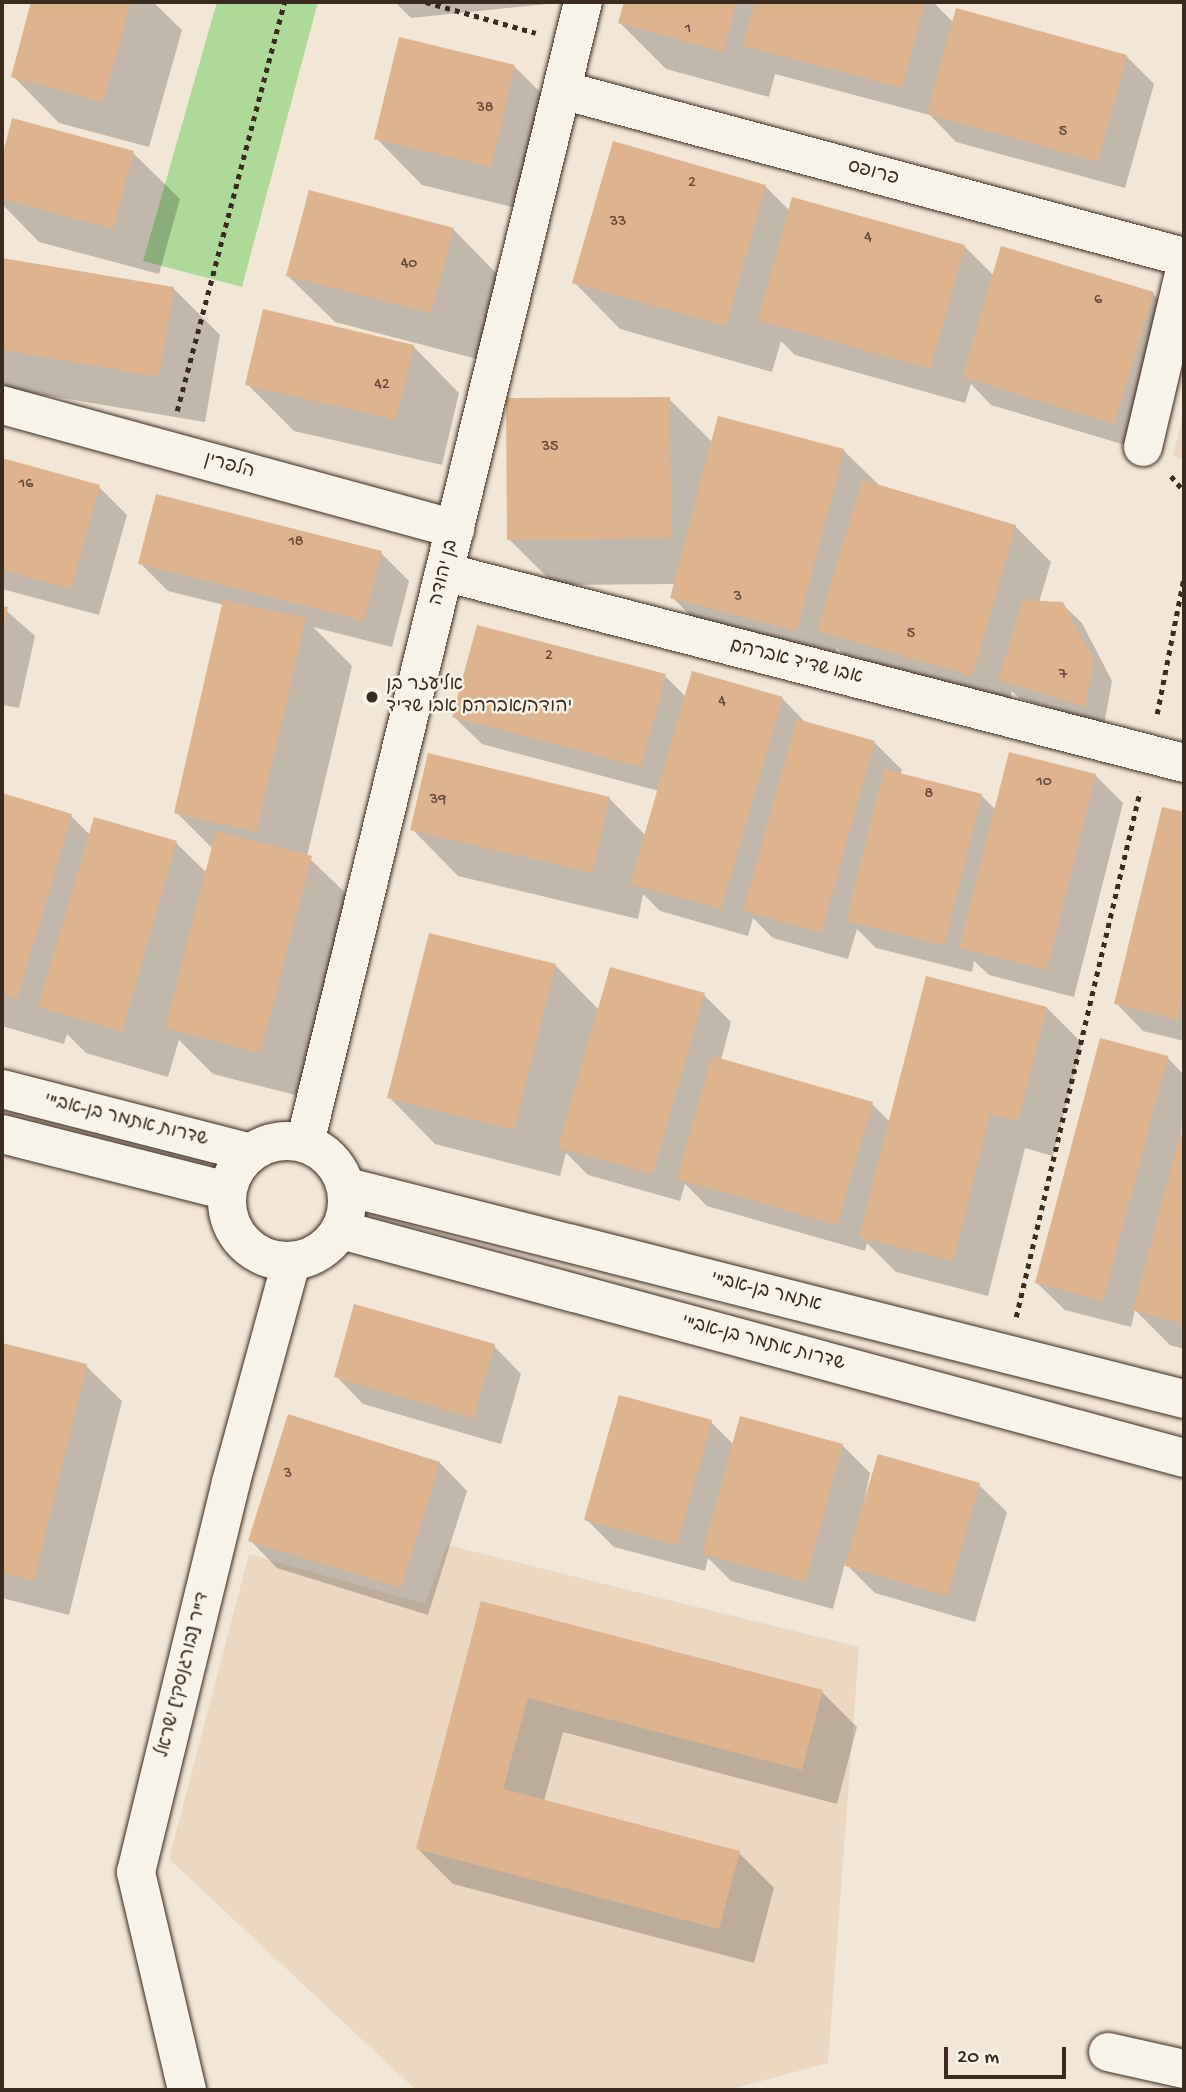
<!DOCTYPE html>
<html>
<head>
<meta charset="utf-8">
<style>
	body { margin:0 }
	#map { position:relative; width:1186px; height:2092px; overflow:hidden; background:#f2e6d6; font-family:"Gochi Hand","Playpen Sans Hebrew",sans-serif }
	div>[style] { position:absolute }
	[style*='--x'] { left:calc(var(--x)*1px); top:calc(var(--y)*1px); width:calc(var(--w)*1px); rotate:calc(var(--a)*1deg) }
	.built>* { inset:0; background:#ecd7c1 }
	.green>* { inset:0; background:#adda99 }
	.shadow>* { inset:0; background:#0003 }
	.building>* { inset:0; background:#deb48f }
	.path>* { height:4.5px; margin-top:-2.25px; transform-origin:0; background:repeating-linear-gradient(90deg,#3b2a1e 0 5px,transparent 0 10px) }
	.roads { filter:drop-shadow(0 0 2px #3b2a1e) drop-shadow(0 0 2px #3b2a1e) }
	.street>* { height:38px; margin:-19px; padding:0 19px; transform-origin:19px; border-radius:19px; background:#f7f3e8 }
	.secondary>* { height:38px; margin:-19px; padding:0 19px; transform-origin:19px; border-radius:19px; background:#f7f3e8 }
	.secondary>.ring { margin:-19px; padding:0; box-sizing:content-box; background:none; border:38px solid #f7f3e8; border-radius:50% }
	.dots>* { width:19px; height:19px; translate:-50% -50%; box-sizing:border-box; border:4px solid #f7f3e8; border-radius:50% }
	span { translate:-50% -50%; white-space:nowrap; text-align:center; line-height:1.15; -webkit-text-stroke:5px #f7f3e8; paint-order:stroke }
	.number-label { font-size:16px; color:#644c3a }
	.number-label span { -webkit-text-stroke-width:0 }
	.street-label { font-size:19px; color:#3b2a1e }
	.poi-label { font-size:19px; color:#3b2a1e }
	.left { translate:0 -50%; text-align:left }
	.frame { position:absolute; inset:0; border:4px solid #3b2a1e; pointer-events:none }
	.scale { position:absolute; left:944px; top:2047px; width:122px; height:32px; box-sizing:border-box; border:4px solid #3b2a1e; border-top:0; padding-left:9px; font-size:21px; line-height:24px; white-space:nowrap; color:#3b2a1e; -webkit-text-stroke:5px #f7f3e8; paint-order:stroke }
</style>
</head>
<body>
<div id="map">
	<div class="built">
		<i style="clip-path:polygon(1184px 412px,1184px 460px,1173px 456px)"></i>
		<i style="clip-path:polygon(447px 1545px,859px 1647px,828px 2063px,728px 2090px,416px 2090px,169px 1859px,249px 1554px,425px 1604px)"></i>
	</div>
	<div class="green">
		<i style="clip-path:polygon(217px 2px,318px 2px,242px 287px,143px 261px)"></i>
	</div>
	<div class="shadow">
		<i style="clip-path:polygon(33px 2px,153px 2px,182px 30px,149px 147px,59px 123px,13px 76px)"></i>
		<i style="clip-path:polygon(395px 2px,567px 2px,411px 18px)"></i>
		<i style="clip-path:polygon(625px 2px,933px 2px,954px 23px,1126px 56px,1154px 84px,1125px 188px,956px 142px,930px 115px,775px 74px,769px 97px,666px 69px,620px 23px)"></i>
		<i style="clip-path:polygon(400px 39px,515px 67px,561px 113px,537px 213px,422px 185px,376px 138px)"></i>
		<i style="clip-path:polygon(14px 121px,133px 153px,180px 199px,159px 274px,39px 242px,2px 204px,2px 163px)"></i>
		<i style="clip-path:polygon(614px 143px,766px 187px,790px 211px,964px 246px,994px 276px,1153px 294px,1181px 322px,1142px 450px,991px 405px,971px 384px,965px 403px,795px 355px,781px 341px,772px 372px,620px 329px,574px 282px)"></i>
		<i style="clip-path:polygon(453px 229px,499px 276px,477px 359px,335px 322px,288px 276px)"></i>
		<i style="clip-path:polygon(2px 259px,174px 289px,220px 335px,205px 422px,2px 388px)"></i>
		<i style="clip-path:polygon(413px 346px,459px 393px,442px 465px,294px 431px,247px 384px)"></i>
		<i style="clip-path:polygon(669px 399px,713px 443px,843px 450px,879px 485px,1015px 526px,1051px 562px,1039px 602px,1062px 604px,1082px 623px,1112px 681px,1104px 725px,1019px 698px,1012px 691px,1007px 710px,854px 665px,837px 648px,832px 665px,707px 632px,672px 597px,675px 584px,555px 585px,509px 539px)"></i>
		<i style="clip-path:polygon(2px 460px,99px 487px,127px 515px,99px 615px,2px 589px)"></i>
		<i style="clip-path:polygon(381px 553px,409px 581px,392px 647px,313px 627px,352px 666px,307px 856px,357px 904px,307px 1098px,213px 1074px,179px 1040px,168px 1077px,86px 1053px,67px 1034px,64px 1044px,2px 1026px,2px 795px,71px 816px,90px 835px,176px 843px,207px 873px,213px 849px,176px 812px,224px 605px,168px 591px,140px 563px)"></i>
		<i style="clip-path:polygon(2px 607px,35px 636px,19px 708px,2px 705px)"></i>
		<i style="clip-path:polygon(665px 676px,686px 697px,782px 698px,807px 724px,874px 742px,902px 770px,900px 775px,981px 795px,996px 810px,1095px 775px,1123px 803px,1074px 997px,989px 975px,974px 961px,972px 972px,876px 948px,857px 929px,848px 959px,773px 938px,753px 918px,748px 936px,660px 911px,643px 894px,638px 919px,458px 876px,412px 829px,609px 798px,646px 836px,659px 791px,482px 744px,454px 717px)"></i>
		<i style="clip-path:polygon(1163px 809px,1184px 814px,1184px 1041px,1143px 1031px,1116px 1003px)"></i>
		<i style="clip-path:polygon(430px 935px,556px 966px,599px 1010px,704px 995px,731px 1022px,721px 1060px,872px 1104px,890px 1122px,1047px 1008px,1082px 1043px,1053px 1156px,1025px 1148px,988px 1296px,896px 1272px,867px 1243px,865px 1251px,707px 1206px,685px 1184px,680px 1201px,588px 1175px,566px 1153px,560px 1176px,435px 1144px,389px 1097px)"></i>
		<i style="clip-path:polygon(1167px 1057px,1184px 1075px,1181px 1137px,1184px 1138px,1184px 1349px,1170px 1345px,1135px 1310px,1131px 1327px,1065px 1310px,1037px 1283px)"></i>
		<i style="clip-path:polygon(3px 1345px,86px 1366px,122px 1401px,69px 1615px,2px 1598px)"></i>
		<i style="clip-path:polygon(494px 1346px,521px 1374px,501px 1444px,363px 1404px,336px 1376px)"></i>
		<i style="clip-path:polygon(711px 1422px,734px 1445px,842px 1445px,870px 1473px,860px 1522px,979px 1485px,1007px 1512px,975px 1622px,875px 1593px,845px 1563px,833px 1609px,731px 1581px,708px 1558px,705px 1571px,614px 1547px,586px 1519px)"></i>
		<i style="clip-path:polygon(440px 1463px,467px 1491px,428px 1615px,277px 1568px,250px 1540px)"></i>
		<i style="clip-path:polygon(483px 1603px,822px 1692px,857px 1727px,837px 1804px,563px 1732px,544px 1801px,739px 1853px,774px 1888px,754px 1963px,453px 1884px,418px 1849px)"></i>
	</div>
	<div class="building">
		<i style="clip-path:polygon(31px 2px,131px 2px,103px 102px,11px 77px)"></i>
		<i style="clip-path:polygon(624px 2px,737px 2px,723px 52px,618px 23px)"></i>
		<i style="clip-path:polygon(755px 2px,925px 2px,902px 88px,743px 46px)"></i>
		<i style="clip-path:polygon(956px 8px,1127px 55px,1098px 162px,927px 114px)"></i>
		<i style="clip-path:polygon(399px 37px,515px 65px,491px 167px,374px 139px)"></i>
		<i style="clip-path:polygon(12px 118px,134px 151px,113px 229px,2px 199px,2px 157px)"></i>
		<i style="clip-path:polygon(613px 141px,766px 185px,726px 326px,572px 283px)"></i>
		<i style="clip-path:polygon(309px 190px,454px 228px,431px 313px,286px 276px)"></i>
		<i style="clip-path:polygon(792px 197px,965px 245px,930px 369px,758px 320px)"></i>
		<i style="clip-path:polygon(1001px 246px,1154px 292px,1114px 424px,962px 377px)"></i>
		<i style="clip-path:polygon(2px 258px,174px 287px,159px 377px,2px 350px)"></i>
		<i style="clip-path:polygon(263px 309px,414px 345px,396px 420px,245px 385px)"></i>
		<i style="clip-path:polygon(670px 397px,671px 538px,507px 540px,506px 398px)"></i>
		<i style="clip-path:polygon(718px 416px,844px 449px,797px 631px,670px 598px)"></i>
		<i style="clip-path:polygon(2px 458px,100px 485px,71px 589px,2px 570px)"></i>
		<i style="clip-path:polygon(862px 480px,1016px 525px,972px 676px,817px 631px)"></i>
		<i style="clip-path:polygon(156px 494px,382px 551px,364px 621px,138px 564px)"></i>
		<i style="clip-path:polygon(223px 600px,306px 618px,256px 832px,174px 813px)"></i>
		<i style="clip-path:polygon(1023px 600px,1063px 602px,1094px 661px,1085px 707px,998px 680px)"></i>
		<i style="clip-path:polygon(2px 606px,8px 607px,3px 631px,2px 631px)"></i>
		<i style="clip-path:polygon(477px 625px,666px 674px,641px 767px,452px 717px)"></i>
		<i style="clip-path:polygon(692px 671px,783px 697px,721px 909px,630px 884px)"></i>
		<i style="clip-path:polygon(797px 719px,875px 741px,821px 933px,743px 911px)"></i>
		<i style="clip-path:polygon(1009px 752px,1096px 774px,1047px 970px,959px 948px)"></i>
		<i style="clip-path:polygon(428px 753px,610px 797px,592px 873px,410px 830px)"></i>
		<i style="clip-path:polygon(884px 769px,982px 794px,944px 945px,846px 921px)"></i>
		<i style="clip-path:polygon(2px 793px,72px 814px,17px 999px,2px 995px)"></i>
		<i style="clip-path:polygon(1162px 807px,1184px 812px,1184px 989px,1177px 1020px,1114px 1004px)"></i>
		<i style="clip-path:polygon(94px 817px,177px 841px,122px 1032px,38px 1007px)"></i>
		<i style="clip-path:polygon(216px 831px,312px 856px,260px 1053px,165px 1028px)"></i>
		<i style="clip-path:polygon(429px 933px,556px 964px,514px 1130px,387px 1098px)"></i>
		<i style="clip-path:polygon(610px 967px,705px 993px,653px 1174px,558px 1148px)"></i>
		<i style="clip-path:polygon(926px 976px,1047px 1007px,1018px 1121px,990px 1114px,953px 1261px,859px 1237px)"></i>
		<i style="clip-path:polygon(1100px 1038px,1168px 1056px,1103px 1301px,1035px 1283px)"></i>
		<i style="clip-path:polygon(712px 1056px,873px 1102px,837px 1225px,677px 1179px)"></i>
		<i style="clip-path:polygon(1180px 1135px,1184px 1136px,1184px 1324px,1133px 1310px)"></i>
		<i style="clip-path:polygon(354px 1304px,495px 1344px,473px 1418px,334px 1377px)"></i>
		<i style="clip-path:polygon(2px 1343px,87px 1364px,34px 1581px,2px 1573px)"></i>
		<i style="clip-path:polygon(619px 1395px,712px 1420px,677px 1545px,584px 1520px)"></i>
		<i style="clip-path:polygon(288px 1414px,440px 1462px,401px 1588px,248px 1541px)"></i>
		<i style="clip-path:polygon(740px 1416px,843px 1444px,805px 1582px,702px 1554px)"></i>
		<i style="clip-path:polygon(878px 1454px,980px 1483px,947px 1596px,845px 1566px)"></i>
		<i style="clip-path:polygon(481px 1601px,823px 1690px,802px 1770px,528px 1698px,503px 1789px,740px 1851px,719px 1929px,416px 1849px)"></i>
	</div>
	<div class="path">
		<i style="--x:426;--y:2;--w:114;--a:15.7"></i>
		<i style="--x:177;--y:411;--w:423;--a:-75.3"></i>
		<i style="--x:1171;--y:476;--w:20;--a:49"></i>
		<i style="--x:1157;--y:714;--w:140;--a:-78.9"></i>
		<i style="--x:1016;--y:1317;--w:540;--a:-76.74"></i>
	</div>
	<div class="roads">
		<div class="street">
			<i style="--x:562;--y:90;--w:644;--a:15.03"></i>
			<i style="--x:2;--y:405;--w:470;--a:15.3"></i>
			<i style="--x:1143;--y:447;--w:179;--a:-76.7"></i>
			<i style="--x:444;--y:572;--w:764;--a:14.47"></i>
			<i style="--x:305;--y:1143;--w:1174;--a:-76.31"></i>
			<i style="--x:1108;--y:2052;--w:78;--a:12.6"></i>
			<i style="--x:187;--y:2090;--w:224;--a:-103.2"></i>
			<i style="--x:136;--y:1872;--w:401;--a:-76.3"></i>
			<i style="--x:231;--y:1482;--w:228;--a:-74.7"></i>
		</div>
		<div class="secondary">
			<i style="--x:2;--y:1089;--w:257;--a:14.4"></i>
			<i style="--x:2;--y:1134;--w:232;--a:14.2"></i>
			<i class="ring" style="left:227px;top:1141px;width:82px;height:82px"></i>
			<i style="--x:347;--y:1187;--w:863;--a:14.21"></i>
			<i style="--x:341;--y:1230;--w:873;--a:15.13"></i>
		</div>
	</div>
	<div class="dots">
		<i style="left:372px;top:697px;background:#3b2a1e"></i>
	</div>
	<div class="number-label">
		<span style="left:688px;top:30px">1</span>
		<span style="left:485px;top:109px">38</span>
		<span style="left:1063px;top:133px">5</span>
		<span style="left:692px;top:184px">2</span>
		<span style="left:618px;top:223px">33</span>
		<span style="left:868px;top:239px">4</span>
		<span style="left:409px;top:265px">40</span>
		<span style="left:1098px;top:301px">6</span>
		<span style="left:382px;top:386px">42</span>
		<span style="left:550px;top:448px">35</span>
		<span style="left:26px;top:485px">16</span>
		<span style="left:296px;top:543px">18</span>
		<span style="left:738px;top:598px">3</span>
		<span style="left:911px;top:635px">5</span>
		<span style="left:549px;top:657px">2</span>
		<span style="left:1063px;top:676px">7</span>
		<span style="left:722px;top:703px">4</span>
		<span style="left:1044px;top:783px">10</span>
		<span style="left:929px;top:795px">8</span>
		<span style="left:438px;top:801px">39</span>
		<span style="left:288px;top:1475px">3</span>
	</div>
	<div class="street-label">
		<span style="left:873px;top:174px;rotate:15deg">פרופס</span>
		<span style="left:229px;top:467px;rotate:15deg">הלפרין</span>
		<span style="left:445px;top:573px;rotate:-76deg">בן יהודה</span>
		<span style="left:796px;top:663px;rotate:14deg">אבו שדיד אברהם</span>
		<span style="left:126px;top:1121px;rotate:14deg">שדרות אתמר בן-אב"י</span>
		<span style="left:766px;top:1293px;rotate:14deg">אתמר בן-אב"י</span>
		<span style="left:763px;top:1344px;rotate:15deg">שדרות אתמר בן-אב"י</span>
		<span style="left:184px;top:1675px;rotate:-76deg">ד"ר [בורגנסקי] ישראל</span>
	</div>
	<div class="poi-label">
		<span class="left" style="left:386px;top:697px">אליעזר בן<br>יהודה/אברהם אבו שדיד</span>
	</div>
	<div class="frame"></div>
	<div class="scale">20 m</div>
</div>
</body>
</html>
